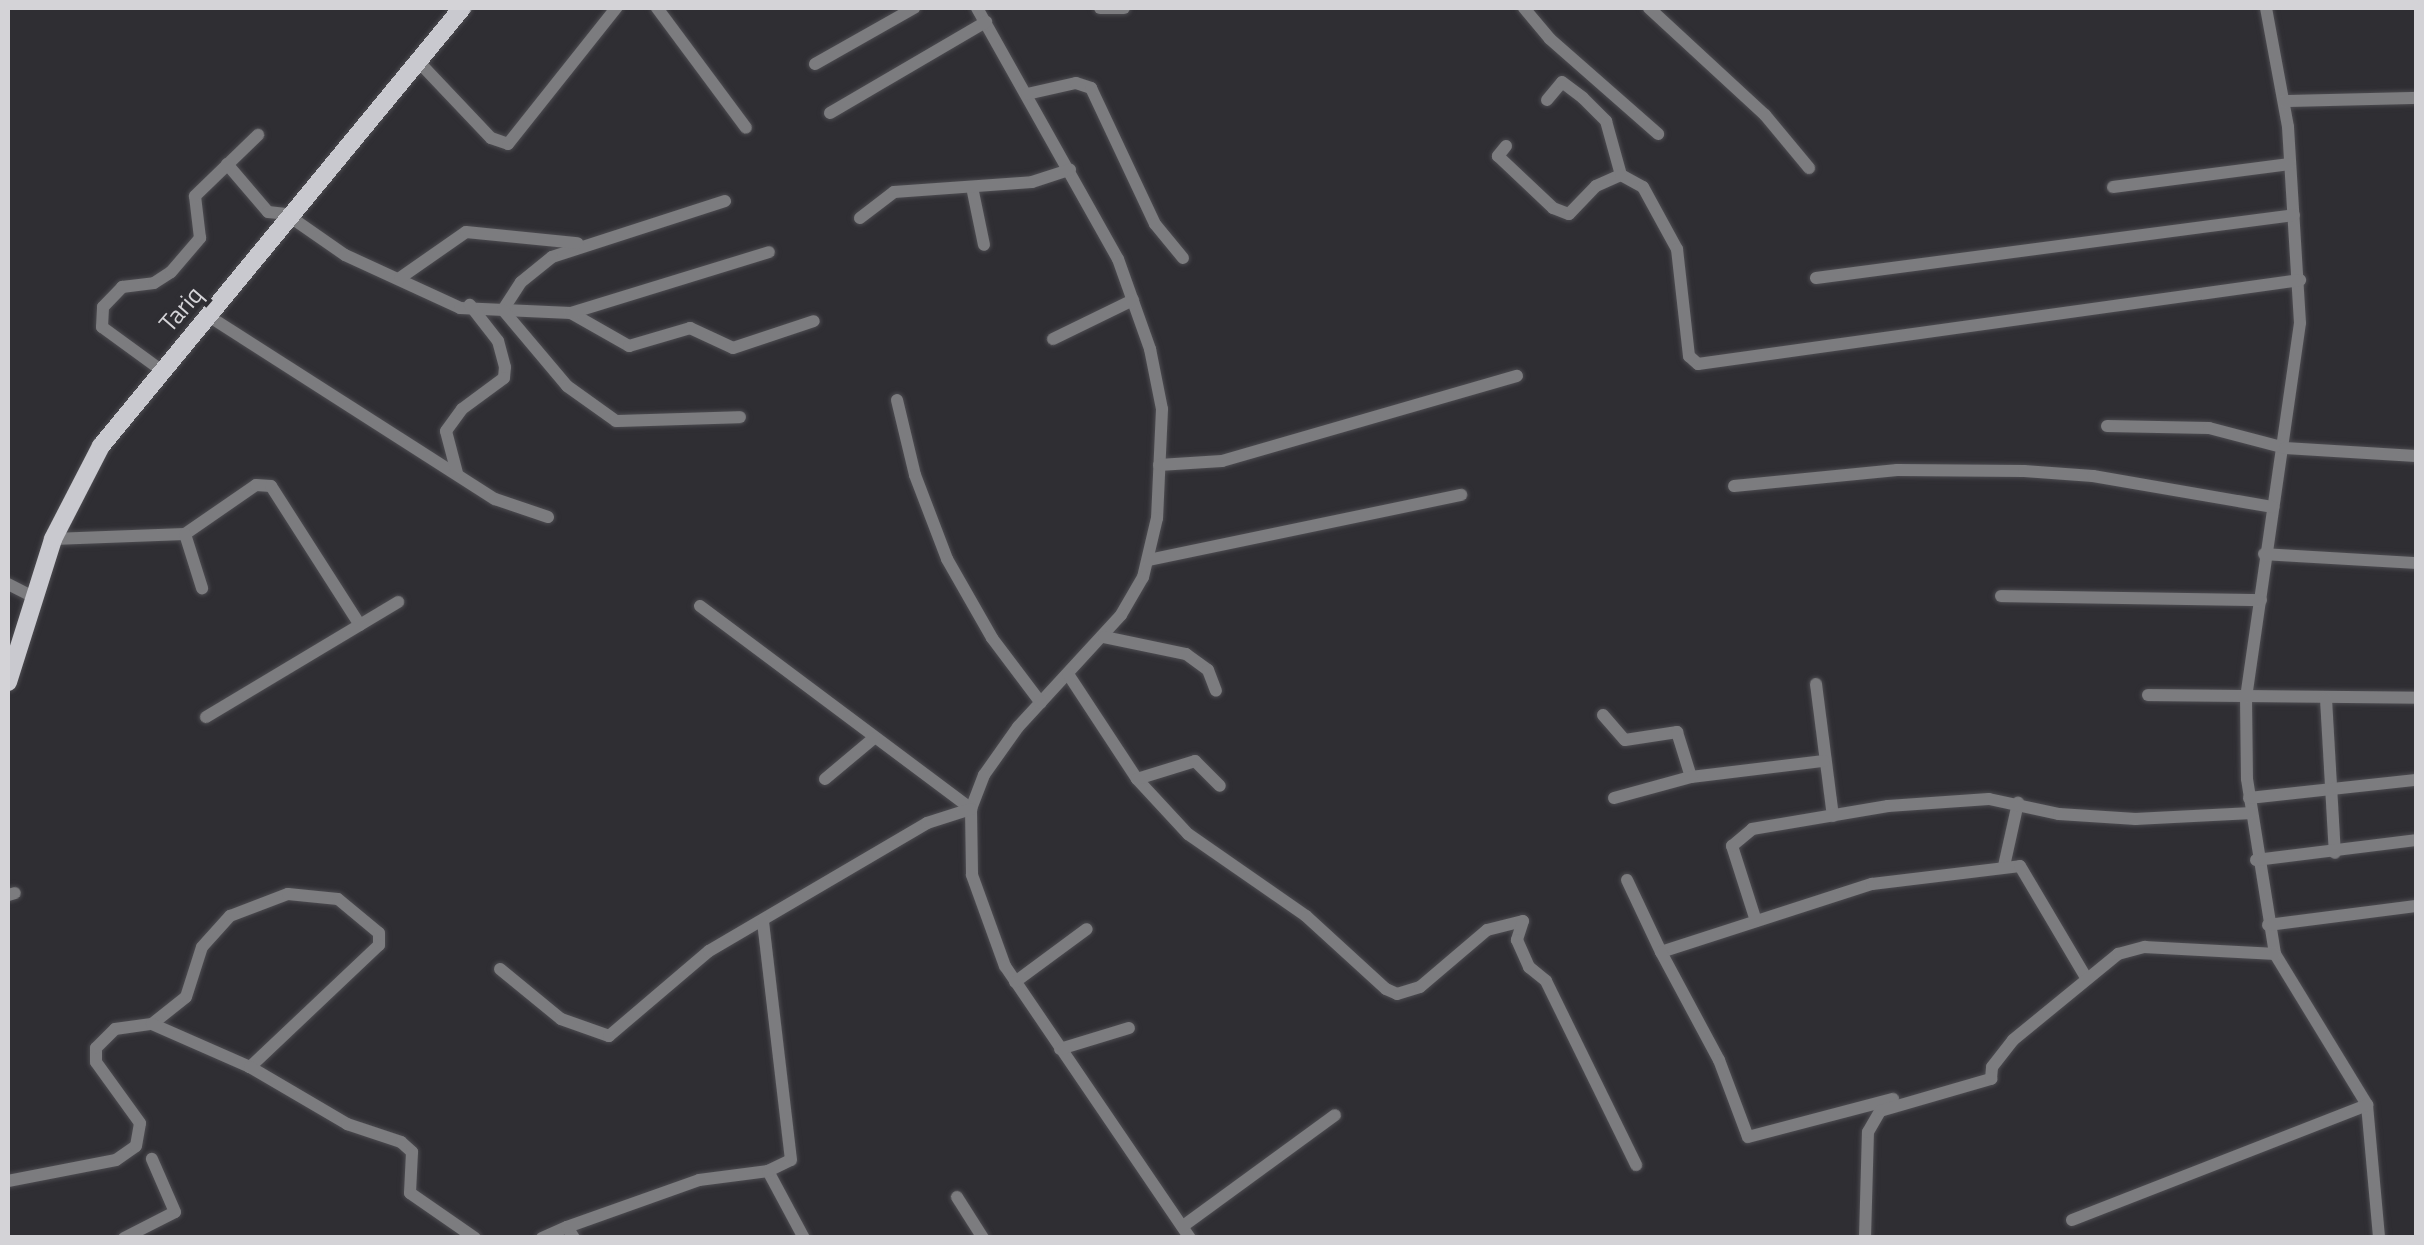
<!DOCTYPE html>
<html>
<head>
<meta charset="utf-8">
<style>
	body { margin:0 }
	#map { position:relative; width:2424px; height:1245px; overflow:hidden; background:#2f2e33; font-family:"Titillium Web",sans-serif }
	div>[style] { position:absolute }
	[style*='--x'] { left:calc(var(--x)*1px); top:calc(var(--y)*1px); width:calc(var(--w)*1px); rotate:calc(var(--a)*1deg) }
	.roads { filter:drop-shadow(0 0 2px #4d4c51) drop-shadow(0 0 2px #4d4c51) }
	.minor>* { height:12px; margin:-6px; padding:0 6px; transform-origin:6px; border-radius:6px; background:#7c7c7f }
	.major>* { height:18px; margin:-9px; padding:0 9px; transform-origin:9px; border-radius:9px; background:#c9c9cf }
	span { translate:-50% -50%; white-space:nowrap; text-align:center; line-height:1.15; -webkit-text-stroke:8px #2f2e33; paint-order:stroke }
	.street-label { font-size:25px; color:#d4d3d7 }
	.frame { position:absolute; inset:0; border:10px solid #d4d3d7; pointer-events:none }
</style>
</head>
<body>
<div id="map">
	<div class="roads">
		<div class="minor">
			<i style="--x:657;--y:8;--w:149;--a:53.4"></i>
			<i style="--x:977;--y:8;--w:288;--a:60.7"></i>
			<i style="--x:1118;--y:259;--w:96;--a:70.4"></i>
			<i style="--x:1150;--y:349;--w:61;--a:78.7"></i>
			<i style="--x:1162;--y:409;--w:109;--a:92.6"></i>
			<i style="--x:1157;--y:518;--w:61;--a:103.3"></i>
			<i style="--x:1143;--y:577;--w:44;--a:120.1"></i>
			<i style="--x:1121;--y:615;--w:152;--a:132.6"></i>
			<i style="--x:1018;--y:727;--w:59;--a:125.3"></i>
			<i style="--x:984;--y:775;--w:36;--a:111"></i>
			<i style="--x:971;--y:809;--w:66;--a:89.1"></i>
			<i style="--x:972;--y:875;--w:97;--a:70.1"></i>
			<i style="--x:1005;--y:966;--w:329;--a:55.8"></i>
			<i style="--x:1100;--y:8;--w:24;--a:0"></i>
			<i style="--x:1524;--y:8;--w:40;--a:50"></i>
			<i style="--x:1550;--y:39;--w:144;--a:41.3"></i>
			<i style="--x:1649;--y:8;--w:158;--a:42.7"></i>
			<i style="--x:1765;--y:115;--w:69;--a:50.3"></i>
			<i style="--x:2266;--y:8;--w:121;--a:79.5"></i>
			<i style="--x:2288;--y:127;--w:196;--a:86.5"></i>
			<i style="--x:2300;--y:323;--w:379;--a:98.2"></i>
			<i style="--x:2246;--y:698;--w:81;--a:89.3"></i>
			<i style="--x:2247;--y:779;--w:177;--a:80.9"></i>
			<i style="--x:2275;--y:954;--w:177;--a:58.6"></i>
			<i style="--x:2367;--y:1105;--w:134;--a:84.8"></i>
			<i style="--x:416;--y:59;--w:109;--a:46.5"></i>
			<i style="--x:491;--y:138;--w:18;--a:19"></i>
			<i style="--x:508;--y:144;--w:174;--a:-51.5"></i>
			<i style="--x:815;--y:64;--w:114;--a:-29.5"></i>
			<i style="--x:1027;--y:94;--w:50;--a:-12.7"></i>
			<i style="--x:1076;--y:83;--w:16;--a:18"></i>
			<i style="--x:1091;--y:88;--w:150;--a:64.8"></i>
			<i style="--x:1155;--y:224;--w:44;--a:50.5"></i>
			<i style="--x:1547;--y:100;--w:23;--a:-50"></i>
			<i style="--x:1562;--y:82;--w:26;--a:37"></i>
			<i style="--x:1583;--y:98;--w:33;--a:45"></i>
			<i style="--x:1606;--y:121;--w:56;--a:74.5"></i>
			<i style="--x:2284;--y:101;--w:132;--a:-1.3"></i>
			<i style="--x:830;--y:113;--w:181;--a:-30.3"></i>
			<i style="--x:1506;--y:146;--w:13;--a:129"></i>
			<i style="--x:1498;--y:156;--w:76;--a:43.4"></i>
			<i style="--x:1553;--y:208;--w:17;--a:21"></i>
			<i style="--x:1569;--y:214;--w:39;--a:-46"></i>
			<i style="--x:1596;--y:186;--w:27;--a:-24"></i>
			<i style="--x:1621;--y:175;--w:25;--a:29"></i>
			<i style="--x:1643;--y:187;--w:71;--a:61.3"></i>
			<i style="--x:1677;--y:249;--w:108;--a:83.6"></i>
			<i style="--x:1689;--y:356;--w:12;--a:42"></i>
			<i style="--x:1698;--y:364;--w:608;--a:-7.94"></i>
			<i style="--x:227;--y:164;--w:63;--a:49.5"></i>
			<i style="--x:268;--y:212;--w:18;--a:6"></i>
			<i style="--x:286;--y:214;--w:72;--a:34.8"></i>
			<i style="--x:345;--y:255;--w:127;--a:24.7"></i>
			<i style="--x:460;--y:308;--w:111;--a:2.6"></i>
			<i style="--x:571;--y:313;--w:67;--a:29.6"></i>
			<i style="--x:629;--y:346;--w:64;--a:-16.4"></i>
			<i style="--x:690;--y:328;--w:47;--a:24.9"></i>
			<i style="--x:733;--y:348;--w:85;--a:-18.4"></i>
			<i style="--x:972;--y:187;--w:59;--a:78.3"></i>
			<i style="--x:2113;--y:187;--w:178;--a:-7.4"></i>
			<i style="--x:725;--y:201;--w:182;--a:162.1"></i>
			<i style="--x:552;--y:257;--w:40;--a:141"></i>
			<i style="--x:521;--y:282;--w:33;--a:123"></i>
			<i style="--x:503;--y:310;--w:99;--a:49.9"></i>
			<i style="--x:567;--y:386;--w:60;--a:35.5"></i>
			<i style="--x:616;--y:421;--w:124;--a:-1.8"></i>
			<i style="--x:860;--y:218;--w:43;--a:-37.4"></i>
			<i style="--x:894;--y:192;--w:138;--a:-4.1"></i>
			<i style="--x:1032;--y:182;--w:40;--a:-18"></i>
			<i style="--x:400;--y:278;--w:80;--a:-34.9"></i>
			<i style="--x:466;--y:232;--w:112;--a:5.7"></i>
			<i style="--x:1816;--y:278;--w:482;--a:-7.5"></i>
			<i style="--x:571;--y:313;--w:207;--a:-17.1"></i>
			<i style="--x:210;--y:317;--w:338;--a:32.6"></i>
			<i style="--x:495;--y:499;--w:56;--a:18.8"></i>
			<i style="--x:1053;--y:339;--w:89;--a:-26"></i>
			<i style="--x:161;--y:370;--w:73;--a:-143.9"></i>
			<i style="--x:102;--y:327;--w:20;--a:-87"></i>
			<i style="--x:103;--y:307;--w:28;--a:-46"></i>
			<i style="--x:122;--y:287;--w:32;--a:-7"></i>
			<i style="--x:154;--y:283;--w:20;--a:-33"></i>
			<i style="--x:171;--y:272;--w:45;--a:-49.5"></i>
			<i style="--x:200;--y:238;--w:42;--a:-96.8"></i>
			<i style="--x:195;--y:196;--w:88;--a:-44.1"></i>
			<i style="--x:897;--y:400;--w:77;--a:76.5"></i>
			<i style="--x:915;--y:475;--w:90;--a:69.1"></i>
			<i style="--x:947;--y:559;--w:91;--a:60.3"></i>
			<i style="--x:992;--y:638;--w:81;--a:53"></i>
			<i style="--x:2107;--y:426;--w:102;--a:1.1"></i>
			<i style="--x:2209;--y:428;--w:79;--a:14.7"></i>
			<i style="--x:2285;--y:448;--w:131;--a:3.5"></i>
			<i style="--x:1159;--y:465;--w:63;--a:-3.6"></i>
			<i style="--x:1222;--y:461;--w:307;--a:-16.1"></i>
			<i style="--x:457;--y:473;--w:43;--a:-104.7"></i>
			<i style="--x:446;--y:431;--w:27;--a:-54"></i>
			<i style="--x:462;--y:409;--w:52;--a:-36.4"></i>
			<i style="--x:504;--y:378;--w:11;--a:-85"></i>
			<i style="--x:505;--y:367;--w:27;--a:-105"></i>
			<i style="--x:498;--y:341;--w:46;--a:-127.9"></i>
			<i style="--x:1734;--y:486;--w:164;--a:-5.6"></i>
			<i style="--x:1897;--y:470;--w:127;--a:0.5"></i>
			<i style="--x:2024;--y:471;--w:69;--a:4.1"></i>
			<i style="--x:2093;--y:476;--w:183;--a:9.8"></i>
			<i style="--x:185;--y:534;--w:86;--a:-34.6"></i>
			<i style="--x:256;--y:485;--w:15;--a:4"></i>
			<i style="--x:271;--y:486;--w:165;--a:57.4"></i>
			<i style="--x:53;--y:539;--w:132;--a:-2.2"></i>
			<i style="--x:185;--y:534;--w:57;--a:72.5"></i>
			<i style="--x:2264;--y:554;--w:152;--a:3.4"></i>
			<i style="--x:1149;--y:560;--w:319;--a:-11.8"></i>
			<i style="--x:8;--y:584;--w:27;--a:27"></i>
			<i style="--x:2001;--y:596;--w:260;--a:0.9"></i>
			<i style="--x:700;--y:606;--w:339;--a:36.8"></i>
			<i style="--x:1104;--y:637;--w:84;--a:11.7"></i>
			<i style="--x:1186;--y:654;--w:27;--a:36"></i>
			<i style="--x:1208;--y:670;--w:22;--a:69"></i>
			<i style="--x:1068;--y:674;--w:126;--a:56.7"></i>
			<i style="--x:1137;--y:779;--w:75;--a:47.2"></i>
			<i style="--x:1188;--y:834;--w:144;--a:34.8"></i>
			<i style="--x:1306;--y:916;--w:108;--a:42.4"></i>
			<i style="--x:1386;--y:989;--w:12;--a:24"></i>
			<i style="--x:1397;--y:994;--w:24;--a:-17"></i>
			<i style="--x:1420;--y:987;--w:88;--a:-40.4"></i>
			<i style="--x:1487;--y:930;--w:37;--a:-14"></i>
			<i style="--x:1523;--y:921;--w:20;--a:108"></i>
			<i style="--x:1517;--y:940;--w:30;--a:66"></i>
			<i style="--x:1529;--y:967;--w:22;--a:39"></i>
			<i style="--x:1546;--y:981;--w:205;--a:63.9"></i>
			<i style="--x:1816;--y:684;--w:133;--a:82.7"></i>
			<i style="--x:2148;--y:695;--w:268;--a:0.6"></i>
			<i style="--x:2326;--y:699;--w:154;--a:86.7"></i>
			<i style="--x:1603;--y:715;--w:33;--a:49"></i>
			<i style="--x:1625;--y:740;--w:53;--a:-8.7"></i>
			<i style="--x:1677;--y:732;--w:47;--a:72.7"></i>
			<i style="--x:1691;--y:777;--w:134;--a:-6.9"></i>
			<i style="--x:206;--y:717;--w:224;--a:-30.9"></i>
			<i style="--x:825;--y:779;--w:64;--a:-39.9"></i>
			<i style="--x:1137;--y:779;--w:61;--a:-17.2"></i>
			<i style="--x:1195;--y:761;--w:35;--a:45"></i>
			<i style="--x:1614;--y:798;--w:80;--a:-15.3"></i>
			<i style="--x:2249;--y:798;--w:168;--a:-6.2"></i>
			<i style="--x:2256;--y:860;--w:161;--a:-7.1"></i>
			<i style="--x:2004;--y:866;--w:65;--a:-77.5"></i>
			<i style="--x:1627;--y:880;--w:80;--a:64.7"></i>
			<i style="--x:1661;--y:952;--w:222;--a:-17.9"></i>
			<i style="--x:1872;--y:884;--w:149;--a:-6.9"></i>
			<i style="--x:2020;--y:866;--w:128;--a:59.4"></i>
			<i style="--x:8;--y:895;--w:7;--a:-16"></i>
			<i style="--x:1756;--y:921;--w:79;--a:-107.7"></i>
			<i style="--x:1732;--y:846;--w:26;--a:-40"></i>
			<i style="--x:1752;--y:829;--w:138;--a:-9.6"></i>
			<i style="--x:1888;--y:806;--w:101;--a:-4"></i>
			<i style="--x:1989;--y:799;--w:72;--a:12.1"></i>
			<i style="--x:2059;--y:814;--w:77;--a:3.7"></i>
			<i style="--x:2136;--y:819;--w:115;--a:-3"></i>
			<i style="--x:2268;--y:925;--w:149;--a:-7.3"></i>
			<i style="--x:1661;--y:952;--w:123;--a:61.8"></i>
			<i style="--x:1719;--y:1060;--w:82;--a:69.4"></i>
			<i style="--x:1748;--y:1137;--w:150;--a:-14.7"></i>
			<i style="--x:500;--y:969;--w:79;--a:39.3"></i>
			<i style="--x:561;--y:1019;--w:51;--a:19.5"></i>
			<i style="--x:609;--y:1036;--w:131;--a:-40.4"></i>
			<i style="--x:709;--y:951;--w:253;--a:-30.4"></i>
			<i style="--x:927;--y:823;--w:46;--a:-17.7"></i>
			<i style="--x:1015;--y:982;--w:89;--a:-36.4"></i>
			<i style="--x:152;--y:1024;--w:43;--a:-38.5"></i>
			<i style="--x:186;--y:997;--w:52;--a:-72.3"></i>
			<i style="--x:202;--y:947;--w:42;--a:-47.9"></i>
			<i style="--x:230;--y:916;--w:62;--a:-20.8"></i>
			<i style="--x:288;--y:894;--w:50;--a:5.7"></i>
			<i style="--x:338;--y:899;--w:53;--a:39.7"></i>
			<i style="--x:379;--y:933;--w:12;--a:90"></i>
			<i style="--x:379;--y:945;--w:178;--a:136.6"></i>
			<i style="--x:1060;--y:1049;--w:72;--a:-16.9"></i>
			<i style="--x:768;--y:1171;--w:76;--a:61.8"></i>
			<i style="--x:8;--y:1181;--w:110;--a:-11"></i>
			<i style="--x:116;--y:1160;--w:24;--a:-35"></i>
			<i style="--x:136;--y:1146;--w:23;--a:-80"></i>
			<i style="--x:140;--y:1123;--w:75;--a:-125.8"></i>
			<i style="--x:96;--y:1062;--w:14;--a:-90"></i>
			<i style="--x:96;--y:1048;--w:27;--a:-45"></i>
			<i style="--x:115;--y:1029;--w:37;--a:-8"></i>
			<i style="--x:152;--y:1024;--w:107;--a:23.7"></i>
			<i style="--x:250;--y:1067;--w:113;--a:30.4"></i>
			<i style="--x:347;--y:1124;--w:57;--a:18.4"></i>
			<i style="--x:401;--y:1142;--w:15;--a:42"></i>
			<i style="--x:412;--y:1152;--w:41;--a:92.8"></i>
			<i style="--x:410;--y:1193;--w:79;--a:34.7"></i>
			<i style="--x:957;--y:1197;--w:49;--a:57.6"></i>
			<i style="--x:2072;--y:1220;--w:317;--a:-21.3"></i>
			<i style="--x:1183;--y:1226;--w:188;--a:-36.1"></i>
			<i style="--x:124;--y:1238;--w:57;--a:-27"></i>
			<i style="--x:175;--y:1212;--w:58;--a:-113.5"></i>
			<i style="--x:542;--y:1238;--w:27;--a:-24"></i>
			<i style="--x:574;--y:1238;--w:13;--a:-122"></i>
			<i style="--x:567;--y:1227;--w:140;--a:-19.6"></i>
			<i style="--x:699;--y:1180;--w:70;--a:-7.4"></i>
			<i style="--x:768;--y:1171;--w:25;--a:-26"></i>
			<i style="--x:791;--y:1160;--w:241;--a:-96.7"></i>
			<i style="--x:1865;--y:1238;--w:106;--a:-88.4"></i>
			<i style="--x:1868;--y:1132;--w:24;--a:-60"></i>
			<i style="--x:1880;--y:1111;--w:116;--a:-16.1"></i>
			<i style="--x:1991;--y:1079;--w:12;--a:-85"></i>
			<i style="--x:1992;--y:1067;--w:34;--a:-52"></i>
			<i style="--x:2013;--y:1040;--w:136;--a:-39.3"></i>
			<i style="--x:2118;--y:954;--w:28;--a:-15"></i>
			<i style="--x:2145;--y:947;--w:130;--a:3.1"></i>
		</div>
		<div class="major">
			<i style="--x:8;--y:682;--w:150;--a:-72.5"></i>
			<i style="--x:53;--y:539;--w:105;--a:-62.7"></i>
			<i style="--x:101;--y:446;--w:568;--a:-50.5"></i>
		</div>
	</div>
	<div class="street-label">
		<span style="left:181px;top:309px;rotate:-49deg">Tariq</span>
	</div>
	<div class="frame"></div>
</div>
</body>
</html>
